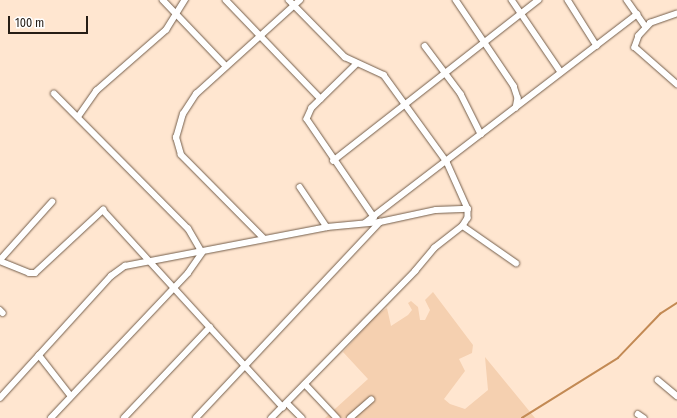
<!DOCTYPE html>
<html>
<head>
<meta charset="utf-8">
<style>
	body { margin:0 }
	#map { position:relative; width:677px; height:418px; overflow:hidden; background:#ffe6d0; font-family:"Fira Sans Condensed",sans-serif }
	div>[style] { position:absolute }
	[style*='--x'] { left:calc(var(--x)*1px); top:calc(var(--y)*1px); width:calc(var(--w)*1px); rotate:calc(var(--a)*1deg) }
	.green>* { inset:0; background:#f5d0b0 }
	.stream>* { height:1.5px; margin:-0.75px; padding:0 0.75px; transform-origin:0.75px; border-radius:0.75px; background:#c38a54 }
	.roads { filter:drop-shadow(0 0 1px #745e4b) drop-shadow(0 0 1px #745e4b) }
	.minor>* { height:5.5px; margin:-2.75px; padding:0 2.75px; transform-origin:2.75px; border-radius:2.75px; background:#fff }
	span { translate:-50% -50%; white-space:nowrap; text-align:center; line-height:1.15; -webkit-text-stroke:3px #fff; paint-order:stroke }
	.scale { position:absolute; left:8px; top:16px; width:80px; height:18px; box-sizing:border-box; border:2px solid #261d15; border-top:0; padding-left:5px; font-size:12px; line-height:14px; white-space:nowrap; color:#261d15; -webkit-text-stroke:3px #fff; paint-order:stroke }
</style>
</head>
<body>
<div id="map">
	<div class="green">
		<i style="clip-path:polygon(433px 292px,473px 345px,472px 353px,459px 359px,465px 371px,444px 399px,450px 404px,465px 409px,488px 390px,485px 357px,535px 418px,325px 418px,368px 379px,343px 352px,375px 316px,387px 308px,391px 326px,408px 315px,412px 310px,408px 303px,411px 301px,418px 307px,420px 320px,425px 320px,430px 310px,425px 300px)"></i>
	</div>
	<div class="stream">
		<i style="--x:522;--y:418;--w:113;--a:-32"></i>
		<i style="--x:618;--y:358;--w:61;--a:-46.3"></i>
		<i style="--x:660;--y:314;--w:20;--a:-33"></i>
	</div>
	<div class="roads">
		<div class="minor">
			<i style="--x:163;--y:0;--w:91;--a:46.3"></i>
			<i style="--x:226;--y:0;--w:137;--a:46.2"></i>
			<i style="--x:289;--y:0;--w:80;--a:45.5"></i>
			<i style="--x:345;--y:57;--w:43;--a:24.8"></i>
			<i style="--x:384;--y:75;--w:107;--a:54.1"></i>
			<i style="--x:447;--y:162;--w:51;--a:65.9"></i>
			<i style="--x:456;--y:0;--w:104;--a:56"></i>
			<i style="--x:514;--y:86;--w:13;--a:72"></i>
			<i style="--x:518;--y:98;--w:10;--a:101"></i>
			<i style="--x:512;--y:0;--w:87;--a:55.8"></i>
			<i style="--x:568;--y:0;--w:54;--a:57.8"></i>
			<i style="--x:627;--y:0;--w:33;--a:55"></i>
			<i style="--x:677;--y:14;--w:28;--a:161"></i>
			<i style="--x:651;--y:23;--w:18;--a:133"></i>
			<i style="--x:639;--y:36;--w:12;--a:110"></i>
			<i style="--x:635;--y:47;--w:56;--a:41.4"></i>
			<i style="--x:425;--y:46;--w:60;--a:53.1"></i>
			<i style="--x:461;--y:94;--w:45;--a:63.4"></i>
			<i style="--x:357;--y:64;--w:63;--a:135.6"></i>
			<i style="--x:312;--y:108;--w:12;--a:114"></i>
			<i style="--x:307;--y:119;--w:119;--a:55.6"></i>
			<i style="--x:78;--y:117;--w:32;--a:-55"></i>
			<i style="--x:96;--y:91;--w:93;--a:-41.1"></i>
			<i style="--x:166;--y:30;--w:36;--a:-58"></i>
			<i style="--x:333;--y:161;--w:261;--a:-38.1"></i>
			<i style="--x:300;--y:187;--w:48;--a:56"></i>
			<i style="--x:365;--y:223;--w:343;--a:-37.5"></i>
			<i style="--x:463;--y:226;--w:65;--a:34.9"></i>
			<i style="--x:264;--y:239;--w:118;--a:-134.7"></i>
			<i style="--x:181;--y:155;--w:18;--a:-106"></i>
			<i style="--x:176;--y:138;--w:25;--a:-74"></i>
			<i style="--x:183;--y:114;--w:24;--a:-57"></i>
			<i style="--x:196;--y:94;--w:140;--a:-42.1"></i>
			<i style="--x:0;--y:260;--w:78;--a:-48.1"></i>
			<i style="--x:0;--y:261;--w:31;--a:22"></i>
			<i style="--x:29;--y:273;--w:6;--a:0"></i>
			<i style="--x:35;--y:273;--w:93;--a:-42.8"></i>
			<i style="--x:103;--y:210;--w:267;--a:47.6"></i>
			<i style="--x:0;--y:310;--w:4;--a:45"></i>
			<i style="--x:39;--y:355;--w:52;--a:52"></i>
			<i style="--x:658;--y:380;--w:25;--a:40"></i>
			<i style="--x:305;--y:384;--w:47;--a:46.7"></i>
			<i style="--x:0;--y:398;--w:165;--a:-47.7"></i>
			<i style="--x:111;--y:276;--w:17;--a:-36"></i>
			<i style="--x:125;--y:266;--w:206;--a:-10.9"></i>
			<i style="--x:327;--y:227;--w:53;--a:-5.4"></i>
			<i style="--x:380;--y:222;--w:57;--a:-12.1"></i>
			<i style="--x:436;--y:210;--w:32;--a:-2"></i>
			<i style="--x:468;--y:209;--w:9;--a:90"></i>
			<i style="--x:468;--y:218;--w:9;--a:122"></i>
			<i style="--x:463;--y:226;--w:36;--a:142"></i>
			<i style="--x:435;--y:248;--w:30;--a:130"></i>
			<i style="--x:416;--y:271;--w:206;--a:134.4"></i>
			<i style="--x:287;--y:403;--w:21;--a:45"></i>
			<i style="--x:638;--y:414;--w:7;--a:34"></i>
			<i style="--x:51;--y:418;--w:199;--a:-46.6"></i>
			<i style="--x:188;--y:273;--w:24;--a:-55"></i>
			<i style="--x:202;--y:253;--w:28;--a:-120"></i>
			<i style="--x:188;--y:229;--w:190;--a:-134.8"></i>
			<i style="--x:124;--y:418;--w:125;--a:-46.6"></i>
			<i style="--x:196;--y:418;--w:269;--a:-46.8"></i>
			<i style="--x:350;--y:418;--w:28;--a:-41"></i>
		</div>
	</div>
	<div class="scale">100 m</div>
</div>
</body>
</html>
